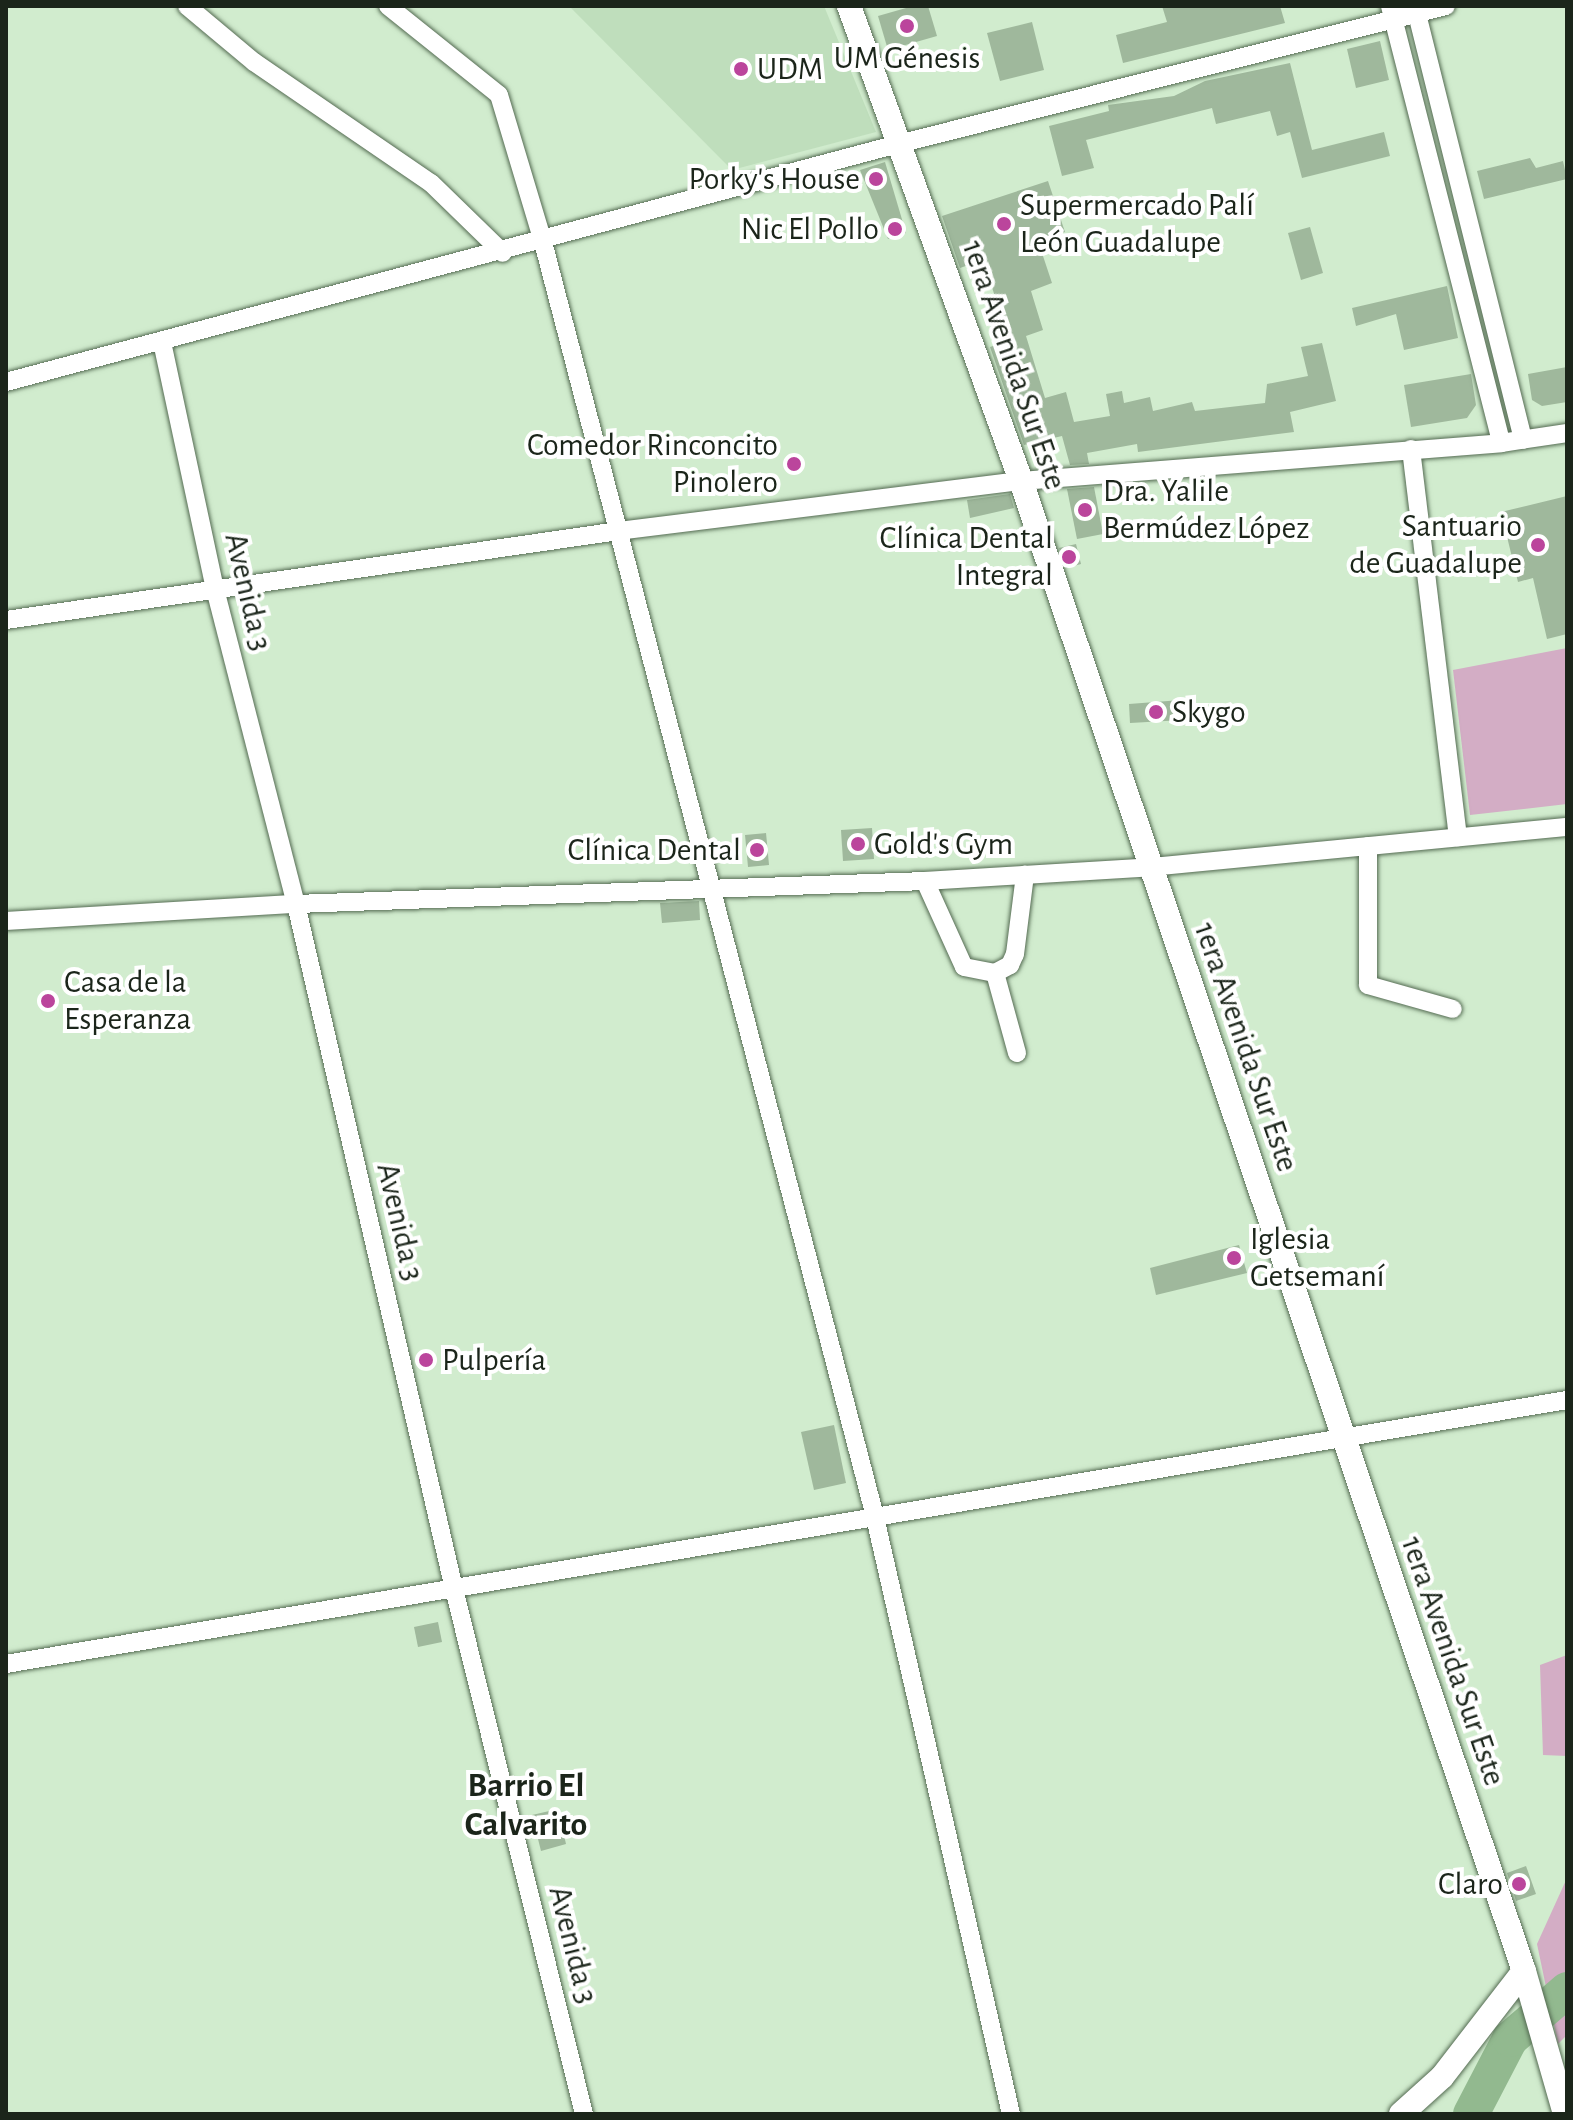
<!DOCTYPE html>
<html>
<head>
<meta charset="utf-8">
<style>
	body { margin:0 }
	#map { position:relative; width:1573px; height:2120px; overflow:hidden; background:#d1ecce; font-family:"Alegreya Sans",sans-serif }
	div>[style] { position:absolute }
	[style*='--x'] { left:calc(var(--x)*1px); top:calc(var(--y)*1px); width:calc(var(--w)*1px); rotate:calc(var(--a)*1deg) }
	.built>* { inset:0; background:#bfdebc }
	.green>* { inset:0; background:#d3adc5 }
	.river>* { height:36px; margin:-18px; padding:0 18px; transform-origin:18px; border-radius:18px; background:#92b98f }
	.building>* { inset:0; background:#9fb89c }
	.roads { filter:drop-shadow(0 0 2px #546b52) drop-shadow(0 0 2px #546b52) }
	.street>* { height:18px; margin:-9px; padding:0 9px; transform-origin:9px; border-radius:9px; background:#fff }
	.secondary>* { height:24px; margin:-12px; padding:0 12px; transform-origin:12px; border-radius:12px; background:#fff }
	.dots>* { width:22px; height:22px; translate:-50% -50%; box-sizing:border-box; border:4px solid #fff; border-radius:50% }
	span { translate:-50% -50%; white-space:nowrap; text-align:center; line-height:1.15; -webkit-text-stroke:8px #fff; paint-order:stroke }
	.poi-label { font-size:32px; color:#1b251a }
	.left { translate:0 -50%; text-align:left }
	.right { translate:-100% -50%; text-align:right }
	.street-label { font-size:32px; color:#1b251a }
	.neighbourhood-label { font-size:34px; color:#1b251a; font-weight:700 }
	.frame { position:absolute; inset:0; border:8px solid #1b251a; pointer-events:none }
</style>
</head>
<body>
<div id="map">
	<div class="built">
		<i style="clip-path:polygon(569px 6px,824px 6px,876px 132px,732px 170px)"></i>
	</div>
	<div class="green">
		<i style="clip-path:polygon(1567px 648px,1567px 804px,1470px 815px,1453px 670px)"></i>
		<i style="clip-path:polygon(1567px 1655px,1567px 1756px,1543px 1755px,1540px 1665px)"></i>
		<i style="clip-path:polygon(1567px 1878px,1567px 2035px,1558px 2044px,1537px 1944px)"></i>
	</div>
	<div class="river">
		<i style="--x:1471;--y:2114;--w:85;--a:-62.5"></i>
		<i style="--x:1510;--y:2039;--w:75;--a:-40.7"></i>
	</div>
	<div class="building">
		<i style="clip-path:polygon(913px 6px,928px 6px,937px 36px,888px 50px,878px 16px)"></i>
		<i style="clip-path:polygon(1162px 6px,1280px 6px,1285px 23px,1123px 63px,1116px 35px,1167px 22px)"></i>
		<i style="clip-path:polygon(1032px 22px,1044px 70px,1000px 81px,987px 33px)"></i>
		<i style="clip-path:polygon(1380px 41px,1389px 80px,1356px 88px,1347px 49px)"></i>
		<i style="clip-path:polygon(1290px 63px,1312px 150px,1384px 132px,1390px 156px,1302px 178px,1290px 132px,1277px 136px,1270px 111px,1216px 124px,1212px 108px,1086px 140px,1094px 168px,1062px 176px,1049px 126px,1109px 111px,1108px 105px,1174px 96px,1205px 81px)"></i>
		<i style="clip-path:polygon(1530px 158px,1536px 168px,1563px 161px,1567px 179px,1484px 199px,1477px 171px)"></i>
		<i style="clip-path:polygon(885px 162px,906px 233px,888px 239px,860px 170px)"></i>
		<i style="clip-path:polygon(1048px 181px,1065px 232px,1038px 241px,1052px 283px,1031px 291px,1043px 330px,1026px 336px,1045px 398px,1066px 392px,1074px 422px,1110px 416px,1106px 394px,1122px 391px,1124px 403px,1150px 397px,1153px 411px,1192px 402px,1195px 411px,1265px 403px,1267px 384px,1308px 376px,1301px 347px,1322px 343px,1336px 401px,1290px 412px,1294px 432px,1138px 452px,1137px 444px,1087px 453px,1089px 464px,1070px 465px,1062px 436px,1024px 445px,990px 347px,999px 344px,994px 330px,1001px 328px,1002px 318px,983px 260px,960px 268px,942px 216px)"></i>
		<i style="clip-path:polygon(1310px 227px,1323px 273px,1301px 280px,1288px 233px)"></i>
		<i style="clip-path:polygon(1447px 286px,1458px 338px,1404px 350px,1396px 314px,1356px 326px,1352px 308px)"></i>
		<i style="clip-path:polygon(1567px 367px,1567px 402px,1542px 406px,1532px 400px,1528px 374px)"></i>
		<i style="clip-path:polygon(1471px 374px,1476px 405px,1467px 418px,1411px 427px,1404px 385px)"></i>
		<i style="clip-path:polygon(1094px 487px,1103px 534px,1077px 539px,1067px 489px)"></i>
		<i style="clip-path:polygon(1010px 494px,1014px 508px,970px 518px,967px 500px)"></i>
		<i style="clip-path:polygon(1567px 496px,1567px 634px,1547px 639px,1533px 578px,1518px 582px,1501px 512px)"></i>
		<i style="clip-path:polygon(1076px 544px,1081px 564px,1066px 568px,1059px 548px)"></i>
		<i style="clip-path:polygon(1181px 700px,1183px 720px,1130px 723px,1129px 704px)"></i>
		<i style="clip-path:polygon(872px 828px,874px 859px,843px 861px,841px 830px)"></i>
		<i style="clip-path:polygon(766px 833px,769px 865px,748px 867px,745px 835px)"></i>
		<i style="clip-path:polygon(699px 901px,700px 920px,662px 923px,660px 903px)"></i>
		<i style="clip-path:polygon(1239px 1245px,1247px 1273px,1156px 1295px,1150px 1268px)"></i>
		<i style="clip-path:polygon(834px 1425px,846px 1483px,814px 1490px,801px 1432px)"></i>
		<i style="clip-path:polygon(438px 1622px,442px 1642px,418px 1647px,414px 1627px)"></i>
		<i style="clip-path:polygon(558px 1809px,566px 1844px,541px 1851px,532px 1815px)"></i>
		<i style="clip-path:polygon(1526px 1866px,1536px 1894px,1516px 1901px,1507px 1873px)"></i>
	</div>
	<div class="roads">
		<div class="street">
			<i style="--x:187;--y:6;--w:87;--a:39.9"></i>
			<i style="--x:254;--y:62;--w:214;--a:34.4"></i>
			<i style="--x:431;--y:183;--w:100;--a:44.2"></i>
			<i style="--x:388;--y:6;--w:142;--a:38.7"></i>
			<i style="--x:499;--y:95;--w:153;--a:73.3"></i>
			<i style="--x:543;--y:242;--w:1313;--a:75.4"></i>
			<i style="--x:874;--y:1513;--w:616;--a:77.16"></i>
			<i style="--x:1390;--y:6;--w:451;--a:75.7"></i>
			<i style="--x:1415;--y:6;--w:447;--a:76"></i>
			<i style="--x:162;--y:342;--w:253;--a:77.9"></i>
			<i style="--x:215;--y:589;--w:325;--a:75.6"></i>
			<i style="--x:296;--y:904;--w:703;--a:77.01"></i>
			<i style="--x:454;--y:1589;--w:541;--a:76.09"></i>
			<i style="--x:6;--y:382;--w:923;--a:-14.94"></i>
			<i style="--x:898;--y:144;--w:565;--a:-14.13"></i>
			<i style="--x:1411;--y:449;--w:391;--a:83.1"></i>
			<i style="--x:6;--y:620;--w:618;--a:-8.27"></i>
			<i style="--x:618;--y:531;--w:406;--a:-7.1"></i>
			<i style="--x:1021;--y:481;--w:482;--a:-4.5"></i>
			<i style="--x:1501;--y:443;--w:67;--a:-8.6"></i>
			<i style="--x:1368;--y:846;--w:139;--a:90"></i>
			<i style="--x:1368;--y:985;--w:88;--a:15.8"></i>
			<i style="--x:925;--y:881;--w:94;--a:65.6"></i>
			<i style="--x:964;--y:967;--w:32;--a:11"></i>
			<i style="--x:995;--y:973;--w:17;--a:-28"></i>
			<i style="--x:1010;--y:965;--w:12;--a:-66"></i>
			<i style="--x:1015;--y:954;--w:80;--a:-82.8"></i>
			<i style="--x:6;--y:921;--w:290;--a:-3.4"></i>
			<i style="--x:296;--y:904;--w:629;--a:-2.09"></i>
			<i style="--x:925;--y:881;--w:226;--a:-3.5"></i>
			<i style="--x:1151;--y:867;--w:418;--a:-5.5"></i>
			<i style="--x:995;--y:973;--w:83;--a:74.6"></i>
			<i style="--x:6;--y:1664;--w:1583;--a:-9.6"></i>
		</div>
		<div class="secondary">
			<i style="--x:849;--y:6;--w:505;--a:70.09"></i>
			<i style="--x:1021;--y:481;--w:1573;--a:71.35"></i>
			<i style="--x:1524;--y:1971;--w:149;--a:74"></i>
			<i style="--x:1401;--y:2114;--w:55;--a:-42.1"></i>
			<i style="--x:1442;--y:2077;--w:134;--a:-52.3"></i>
		</div>
	</div>
	<div class="dots">
		<i style="left:907px;top:26px;background:#bb459c"></i>
		<i style="left:741px;top:69px;background:#bb459c"></i>
		<i style="left:876px;top:179px;background:#bb459c"></i>
		<i style="left:1004px;top:224px;background:#bb459c"></i>
		<i style="left:895px;top:229px;background:#bb459c"></i>
		<i style="left:794px;top:464px;background:#bb459c"></i>
		<i style="left:1085px;top:510px;background:#bb459c"></i>
		<i style="left:1538px;top:545px;background:#bb459c"></i>
		<i style="left:1069px;top:557px;background:#bb459c"></i>
		<i style="left:1156px;top:712px;background:#bb459c"></i>
		<i style="left:858px;top:844px;background:#bb459c"></i>
		<i style="left:757px;top:850px;background:#bb459c"></i>
		<i style="left:48px;top:1001px;background:#bb459c"></i>
		<i style="left:1234px;top:1258px;background:#bb459c"></i>
		<i style="left:426px;top:1360px;background:#bb459c"></i>
		<i style="left:1519px;top:1884px;background:#bb459c"></i>
	</div>
	<div class="poi-label">
		<span style="left:907px;top:58px">UM Génesis</span>
		<span class="left" style="left:757px;top:69px">UDM</span>
		<span class="right" style="left:860px;top:179px">Porky's House</span>
		<span class="left" style="left:1020px;top:224px">Supermercado Palí<br>León Guadalupe</span>
		<span class="right" style="left:879px;top:229px">Nic El Pollo</span>
		<span class="right" style="left:778px;top:464px">Comedor Rinconcito<br>Pinolero</span>
		<span class="left" style="left:1103px;top:510px">Dra. Yalile<br>Bermúdez López</span>
		<span class="right" style="left:1522px;top:545px">Santuario<br>de Guadalupe</span>
		<span class="right" style="left:1053px;top:557px">Clínica Dental<br>Integral</span>
		<span class="left" style="left:1172px;top:712px">Skygo</span>
		<span class="left" style="left:874px;top:844px">Gold's Gym</span>
		<span class="right" style="left:741px;top:850px">Clínica Dental</span>
		<span class="left" style="left:64px;top:1001px">Casa de la<br>Esperanza</span>
		<span class="left" style="left:1250px;top:1258px">Iglesia<br>Getsemaní</span>
		<span class="left" style="left:442px;top:1360px">Pulpería</span>
		<span class="right" style="left:1503px;top:1884px">Claro</span>
	</div>
	<div class="street-label">
		<span style="left:1014px;top:365px;rotate:71deg">1era Avenida Sur Este</span>
		<span style="left:248px;top:592px;rotate:77deg">Avenida 3</span>
		<span style="left:1246px;top:1047px;rotate:71deg">1era Avenida Sur Este</span>
		<span style="left:400px;top:1222px;rotate:77deg">Avenida 3</span>
		<span style="left:1453px;top:1661px;rotate:71deg">1era Avenida Sur Este</span>
		<span style="left:573px;top:1945px;rotate:76deg">Avenida 3</span>
	</div>
	<div class="neighbourhood-label">
		<span style="left:526px;top:1806px">Barrio El<br>Calvarito</span>
	</div>
	<div class="frame"></div>
</div>
</body>
</html>
